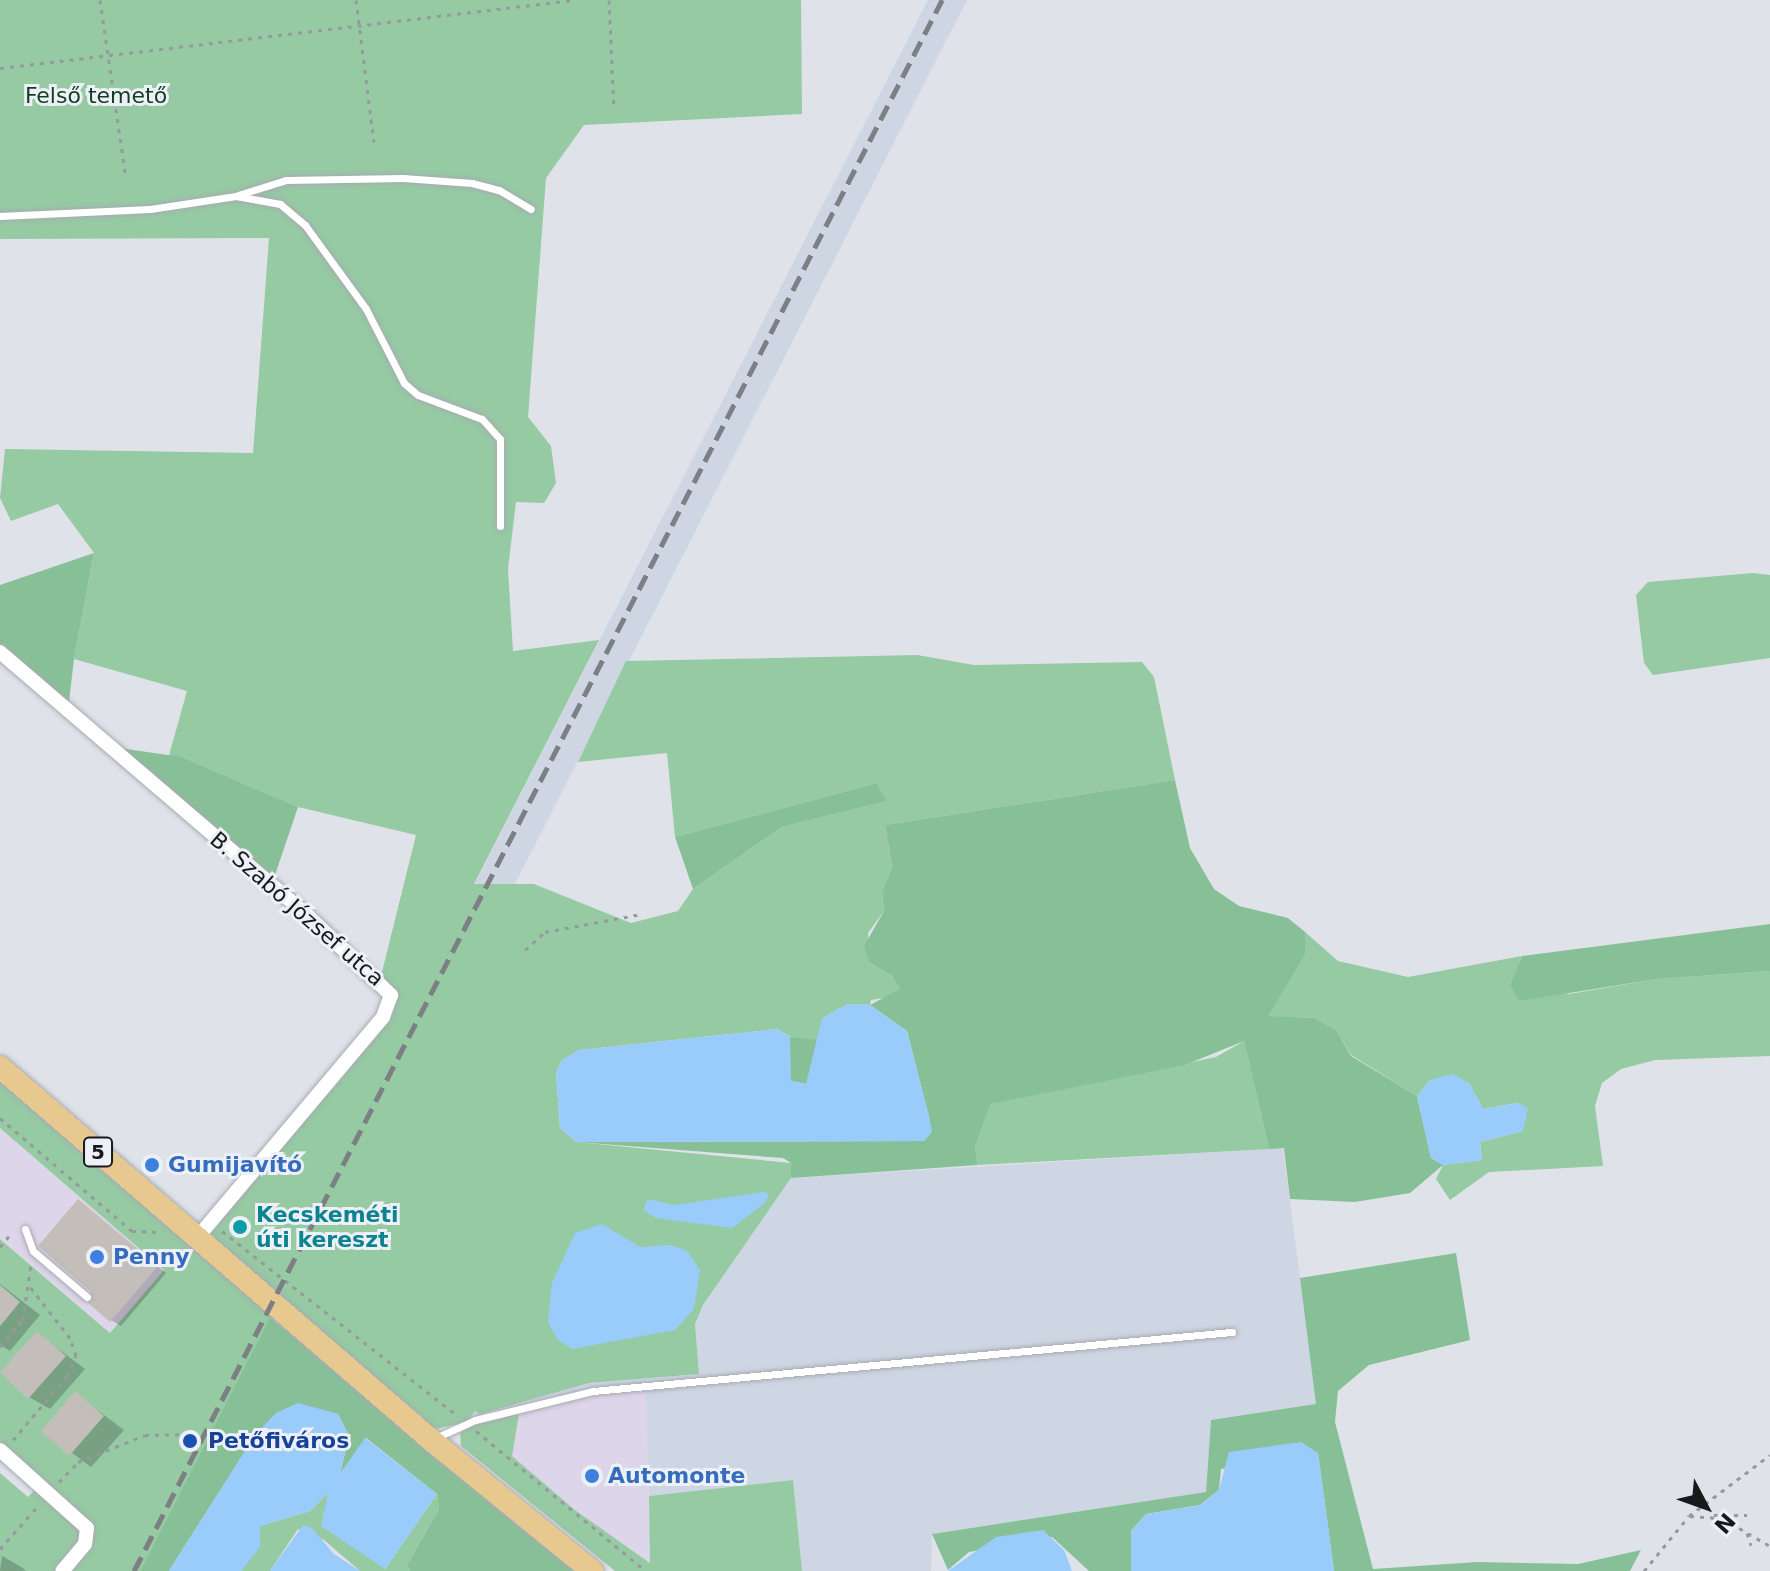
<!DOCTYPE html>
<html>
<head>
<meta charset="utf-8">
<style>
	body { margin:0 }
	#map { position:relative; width:1770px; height:1571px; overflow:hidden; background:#dfe3e9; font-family:"DejaVu Sans",sans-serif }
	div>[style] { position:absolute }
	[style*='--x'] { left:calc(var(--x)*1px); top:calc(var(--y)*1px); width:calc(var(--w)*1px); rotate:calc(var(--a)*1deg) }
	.commercial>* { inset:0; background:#ddd5ea }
	.built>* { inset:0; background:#cfd6e3 }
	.green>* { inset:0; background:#95caa3 }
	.forest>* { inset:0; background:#87c096 }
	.water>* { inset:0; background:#9accfb }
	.shadow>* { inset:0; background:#0003 }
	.building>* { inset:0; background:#c3beb9 }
	.path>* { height:3px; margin-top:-1.5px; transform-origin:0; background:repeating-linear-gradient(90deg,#96999d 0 4px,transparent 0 10px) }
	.roads { filter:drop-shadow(0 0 2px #a8abb1) drop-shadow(0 0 2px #a8abb1) }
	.lane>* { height:7px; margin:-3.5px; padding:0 3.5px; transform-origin:3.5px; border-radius:3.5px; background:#fff }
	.street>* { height:14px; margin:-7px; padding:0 7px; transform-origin:7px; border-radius:7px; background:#fff }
	.primary>* { height:22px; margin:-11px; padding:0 11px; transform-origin:11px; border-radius:11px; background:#e7c88e }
	.rail>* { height:5px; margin-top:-2.5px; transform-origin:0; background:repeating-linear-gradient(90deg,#7c7f83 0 16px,transparent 0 24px) }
	.dots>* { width:22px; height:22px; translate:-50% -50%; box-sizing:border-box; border:4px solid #edf0f6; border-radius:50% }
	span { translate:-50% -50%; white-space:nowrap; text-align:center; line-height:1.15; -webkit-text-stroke:6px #edf0f6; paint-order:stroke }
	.shield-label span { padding:2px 6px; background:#edf0f6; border:2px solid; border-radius:6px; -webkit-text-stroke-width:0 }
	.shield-label { font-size:20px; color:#18191b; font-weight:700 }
	.park-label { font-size:22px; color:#113d21 }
	.street-label { font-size:22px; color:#18191b }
	.shop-label { font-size:22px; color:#366cbe; font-weight:700 }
	.left { translate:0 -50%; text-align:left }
	.culture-label { font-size:22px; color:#0d838f; font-weight:700 }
	.transit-label { font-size:22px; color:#164399; font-weight:700 }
	.north { position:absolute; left:1666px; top:1467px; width:80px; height:80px; -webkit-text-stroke:6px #edf0f6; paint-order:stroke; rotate:131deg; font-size:22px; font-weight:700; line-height:32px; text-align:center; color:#18191b }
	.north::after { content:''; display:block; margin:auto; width:28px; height:36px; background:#18191b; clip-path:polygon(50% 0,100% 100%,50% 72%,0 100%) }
</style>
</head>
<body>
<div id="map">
	<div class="commercial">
		<i style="clip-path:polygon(0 1128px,164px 1270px,111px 1333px,0 1238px)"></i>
		<i style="clip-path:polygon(645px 1391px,651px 1563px,575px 1510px,512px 1456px,519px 1414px,590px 1396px)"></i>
	</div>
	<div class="built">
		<i style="clip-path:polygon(928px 0,967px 0,514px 886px,270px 1319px,140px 1571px,122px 1571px)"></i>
		<i style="clip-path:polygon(1283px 1148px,1317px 1405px,1211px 1420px,1206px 1492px,932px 1534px,931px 1571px,802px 1571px,793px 1480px,649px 1496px,645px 1391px,590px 1396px,471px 1426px,464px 1419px,475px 1411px,589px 1383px,699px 1374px,695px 1324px,703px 1305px,791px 1178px)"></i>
	</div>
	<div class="green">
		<i style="clip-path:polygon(0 0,801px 0,802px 114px,584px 125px,546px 178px,528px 417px,551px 446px,556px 483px,544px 503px,516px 502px,508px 569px,513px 651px,599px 640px,474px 884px,534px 884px,631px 923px,678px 911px,693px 889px,782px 827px,887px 801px,877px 783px,675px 837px,667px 753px,578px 762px,626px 661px,917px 655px,974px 665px,1142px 662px,1154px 677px,1175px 780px,885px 825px,892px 867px,882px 892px,884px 911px,868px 933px,869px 962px,892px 976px,900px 989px,896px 996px,871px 1000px,870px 1005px,848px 1004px,822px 1018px,819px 1040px,798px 1041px,777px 1029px,579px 1050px,562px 1060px,556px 1073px,560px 1128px,576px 1142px,791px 1163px,791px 1178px,703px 1305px,695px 1324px,699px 1374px,589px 1383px,480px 1414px,475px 1411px,466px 1422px,410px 1435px,270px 1319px,140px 1571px,0 1571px,0 1473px,28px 1497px,40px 1484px,0 1450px,0 1239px,110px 1333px,164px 1270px,0 1128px,0 1066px,195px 1234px,391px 1002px,380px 980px,416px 835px,298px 807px,182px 757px,168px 759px,187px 691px,74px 659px,94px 553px,58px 504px,11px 521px,0 498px,5px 449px,253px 453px,269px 238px,0 239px)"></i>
		<i style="clip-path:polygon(1753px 573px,1770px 575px,1770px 658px,1653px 675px,1644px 663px,1636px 595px,1648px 582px)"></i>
		<i style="clip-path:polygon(1305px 932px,1338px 961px,1408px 977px,1522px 956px,1510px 984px,1569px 994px,1657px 979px,1770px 971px,1770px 1056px,1655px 1060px,1621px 1069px,1602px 1083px,1595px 1106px,1603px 1166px,1489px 1172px,1450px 1200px,1436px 1179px,1443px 1165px,1482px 1160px,1480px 1142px,1523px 1131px,1517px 1103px,1483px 1109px,1469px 1083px,1430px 1080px,1417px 1096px,1351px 1055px,1337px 1031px,1315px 1018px,1267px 1016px,1305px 955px)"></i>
		<i style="clip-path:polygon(1244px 1041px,1269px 1149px,978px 1165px,975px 1147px,991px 1104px,1216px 1057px)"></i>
		<i style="clip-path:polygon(519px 1414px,512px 1456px,575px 1510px,650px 1563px,649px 1496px,793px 1480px,802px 1571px,615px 1571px,461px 1446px,460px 1433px,471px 1426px)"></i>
		<i style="clip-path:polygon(328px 1493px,385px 1569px,437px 1494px,439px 1509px,407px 1565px,410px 1571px,360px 1571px,324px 1540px,298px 1529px,270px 1571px,241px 1571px,260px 1540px,260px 1526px,310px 1511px)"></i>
	</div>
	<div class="forest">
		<i style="clip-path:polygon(94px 553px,74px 659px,68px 710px,0 652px,0 585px)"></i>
		<i style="clip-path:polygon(112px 747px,182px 757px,298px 807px,273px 881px)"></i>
		<i style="clip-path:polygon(1175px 780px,1190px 848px,1214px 889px,1239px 906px,1288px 918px,1305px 932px,1305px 955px,1268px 1016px,1315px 1018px,1337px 1031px,1351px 1056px,1417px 1096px,1431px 1158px,1443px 1165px,1410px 1193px,1355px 1202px,1290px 1199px,1284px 1148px,1269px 1149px,1244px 1041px,1185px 1065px,991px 1104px,975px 1147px,978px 1165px,791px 1178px,791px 1163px,783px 1158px,576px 1142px,924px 1141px,931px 1132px,929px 1117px,907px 1031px,870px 1005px,900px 989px,892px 976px,869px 962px,864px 946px,884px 911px,882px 892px,892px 867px,885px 825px)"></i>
		<i style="clip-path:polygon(877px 783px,887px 801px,782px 827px,693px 889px,675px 837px)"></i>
		<i style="clip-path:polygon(1770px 924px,1770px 971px,1657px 979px,1519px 1001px,1510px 984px,1522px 956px)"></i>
		<i style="clip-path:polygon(790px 1037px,819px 1040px,807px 1084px,791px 1081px,788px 1074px)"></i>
		<i style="clip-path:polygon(1456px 1253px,1470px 1340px,1369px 1365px,1338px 1391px,1335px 1422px,1373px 1569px,1477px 1562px,1578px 1564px,1641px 1550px,1630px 1571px,1334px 1571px,1318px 1453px,1221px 1469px,1219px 1490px,1200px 1505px,1146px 1514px,1131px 1531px,1131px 1571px,1089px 1571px,1052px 1537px,969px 1552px,948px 1570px,932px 1534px,1206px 1492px,1211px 1420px,1316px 1404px,1300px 1278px)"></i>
		<i style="clip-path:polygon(270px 1318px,537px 1541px,576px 1571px,410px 1571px,407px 1565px,439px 1509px,437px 1494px,366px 1438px,340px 1474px,349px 1436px,338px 1414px,256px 1434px,169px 1571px,140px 1571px)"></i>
	</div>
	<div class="water">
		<i style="clip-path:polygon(848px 1004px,870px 1005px,907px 1031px,929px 1117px,932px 1132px,924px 1141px,576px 1142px,560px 1128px,556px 1073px,562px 1060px,579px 1050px,777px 1029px,790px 1037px,791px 1081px,806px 1084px,822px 1018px)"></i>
		<i style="clip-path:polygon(1453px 1074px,1469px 1083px,1483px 1109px,1518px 1103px,1528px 1108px,1523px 1131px,1480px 1142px,1482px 1160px,1443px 1165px,1431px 1158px,1417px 1096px,1430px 1080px)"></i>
		<i style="clip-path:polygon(764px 1192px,769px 1194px,765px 1203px,732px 1228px,656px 1218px,643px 1210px,648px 1199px,674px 1205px)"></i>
		<i style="clip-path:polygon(602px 1224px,640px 1247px,671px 1245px,687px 1251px,700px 1270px,694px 1309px,675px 1330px,572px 1349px,557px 1339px,548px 1322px,552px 1283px,575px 1233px)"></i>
		<i style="clip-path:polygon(298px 1403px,338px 1414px,349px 1435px,340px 1474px,365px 1438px,437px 1494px,385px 1569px,321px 1526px,328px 1493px,310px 1511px,260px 1526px,260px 1547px,241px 1571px,169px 1571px,256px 1434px,276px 1413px)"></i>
		<i style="clip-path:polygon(1301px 1442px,1318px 1453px,1334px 1571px,1131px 1571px,1131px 1531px,1146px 1514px,1201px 1505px,1219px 1490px,1229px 1452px)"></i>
		<i style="clip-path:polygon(303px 1525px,312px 1528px,334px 1554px,360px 1571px,270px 1571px)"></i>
		<i style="clip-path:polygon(1043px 1530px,1064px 1550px,1072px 1571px,948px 1571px,996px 1537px)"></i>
	</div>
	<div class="shadow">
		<i style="clip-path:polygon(79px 1201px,166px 1273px,121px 1326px,111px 1320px)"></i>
		<i style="clip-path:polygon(0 1284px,40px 1315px,10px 1351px,0 1345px)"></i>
		<i style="clip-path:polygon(37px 1333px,85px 1369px,50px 1409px,29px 1397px)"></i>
		<i style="clip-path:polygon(76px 1394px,124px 1430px,91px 1467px,43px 1431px)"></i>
		<i style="clip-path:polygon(2px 1556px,23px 1568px,26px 1571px,0 1571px)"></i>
	</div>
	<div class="building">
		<i style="clip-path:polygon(78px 1199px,158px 1266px,110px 1322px,88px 1303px,91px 1292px,38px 1246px)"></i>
		<i style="clip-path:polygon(0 1285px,20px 1302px,0 1326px)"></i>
		<i style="clip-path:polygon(37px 1331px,66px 1356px,28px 1399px,0 1372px)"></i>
		<i style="clip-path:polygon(75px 1391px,104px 1416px,69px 1456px,41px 1431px)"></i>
	</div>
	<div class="path">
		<i style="--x:100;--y:0;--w:180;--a:81.7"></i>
		<i style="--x:356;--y:0;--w:143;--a:82.8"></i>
		<i style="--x:609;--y:0;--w:110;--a:87.4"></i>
		<i style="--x:0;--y:68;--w:578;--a:-6.76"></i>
		<i style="--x:525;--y:950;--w:27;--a:-42"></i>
		<i style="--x:545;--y:932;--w:98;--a:-10.6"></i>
		<i style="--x:0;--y:1118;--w:174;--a:40.6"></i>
		<i style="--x:132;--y:1231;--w:28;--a:2"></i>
		<i style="--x:222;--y:1231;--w:300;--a:38.1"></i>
		<i style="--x:0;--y:1247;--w:14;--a:-51"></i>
		<i style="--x:0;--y:1347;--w:35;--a:-50"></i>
		<i style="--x:23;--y:1320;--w:57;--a:-81.9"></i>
		<i style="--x:476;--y:1431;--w:220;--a:39.5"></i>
		<i style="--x:13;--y:1440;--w:84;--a:-49.8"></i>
		<i style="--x:67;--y:1376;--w:22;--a:-66"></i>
		<i style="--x:76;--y:1356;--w:19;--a:-108"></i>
		<i style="--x:70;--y:1338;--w:68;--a:-127.9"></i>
		<i style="--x:59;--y:1482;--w:28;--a:-46"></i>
		<i style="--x:78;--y:1462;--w:72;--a:-21.9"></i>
		<i style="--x:145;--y:1435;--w:52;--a:-1.1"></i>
		<i style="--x:1714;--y:1515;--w:33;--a:0"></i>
		<i style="--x:1690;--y:1516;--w:32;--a:4"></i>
		<i style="--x:1722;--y:1518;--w:56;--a:30.3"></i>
		<i style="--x:1747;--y:1533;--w:13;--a:72"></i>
		<i style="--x:0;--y:1549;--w:57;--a:-48.5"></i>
		<i style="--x:1644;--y:1571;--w:71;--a:-50.7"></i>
		<i style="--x:1689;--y:1516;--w:101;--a:-37"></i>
	</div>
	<div class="roads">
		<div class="lane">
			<i style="--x:238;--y:195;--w:50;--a:-17.4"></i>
			<i style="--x:286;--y:180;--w:117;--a:-1"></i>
			<i style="--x:403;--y:178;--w:69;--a:4.1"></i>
			<i style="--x:472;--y:183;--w:28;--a:15"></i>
			<i style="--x:499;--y:190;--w:37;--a:31"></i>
			<i style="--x:0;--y:216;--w:150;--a:-2.7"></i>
			<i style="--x:150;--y:209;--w:87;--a:-8.6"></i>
			<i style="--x:236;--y:196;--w:45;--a:10.3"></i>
			<i style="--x:280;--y:204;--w:33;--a:40"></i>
			<i style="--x:305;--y:225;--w:104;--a:54"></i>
			<i style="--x:366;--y:309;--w:83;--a:62.8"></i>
			<i style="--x:404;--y:383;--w:18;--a:41"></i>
			<i style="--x:418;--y:395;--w:68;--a:20.6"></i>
			<i style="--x:482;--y:419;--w:27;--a:48"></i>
			<i style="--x:500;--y:439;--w:87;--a:90"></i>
			<i style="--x:25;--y:1229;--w:23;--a:70"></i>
			<i style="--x:33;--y:1251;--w:71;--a:40.4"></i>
			<i style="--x:433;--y:1439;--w:46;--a:-24.3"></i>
			<i style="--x:475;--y:1420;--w:122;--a:-13.8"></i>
			<i style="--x:593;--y:1391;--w:642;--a:-5.28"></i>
		</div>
		<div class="street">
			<i style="--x:0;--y:652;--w:406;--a:40.6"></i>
			<i style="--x:308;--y:916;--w:115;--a:43.6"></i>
			<i style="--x:391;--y:995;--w:23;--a:110"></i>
			<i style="--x:383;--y:1017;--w:289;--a:130.1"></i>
			<i style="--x:0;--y:1450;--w:117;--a:41.9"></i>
			<i style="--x:87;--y:1528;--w:16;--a:97"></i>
			<i style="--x:85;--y:1544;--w:35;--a:130"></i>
		</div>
		<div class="primary">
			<i style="--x:0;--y:1067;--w:570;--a:40.87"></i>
			<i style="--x:431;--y:1440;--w:208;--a:39.1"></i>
		</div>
	</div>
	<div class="rail">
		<i style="--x:134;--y:1571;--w:1767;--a:-62.78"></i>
	</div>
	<div class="dots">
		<i style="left:152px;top:1165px;background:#3f7fe0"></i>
		<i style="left:240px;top:1227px;background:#0f9aa8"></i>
		<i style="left:97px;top:1257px;background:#3f7fe0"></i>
		<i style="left:190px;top:1441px;background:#1a4fb4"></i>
		<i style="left:592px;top:1476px;background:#3f7fe0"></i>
	</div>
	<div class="shield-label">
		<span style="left:98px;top:1152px">5</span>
	</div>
	<div class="park-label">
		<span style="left:96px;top:96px">Felső temető</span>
	</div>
	<div class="street-label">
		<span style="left:297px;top:909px;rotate:41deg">B. Szabó József utca</span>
	</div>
	<div class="shop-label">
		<span class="left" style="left:168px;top:1165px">Gumijavító</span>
		<span class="left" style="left:113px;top:1257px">Penny</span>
		<span class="left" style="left:608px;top:1476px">Automonte</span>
	</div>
	<div class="culture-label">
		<span class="left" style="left:256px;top:1227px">Kecskeméti<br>úti kereszt</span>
	</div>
	<div class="transit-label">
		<span class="left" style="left:208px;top:1441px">Petőfiváros</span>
	</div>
	<div class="north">N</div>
</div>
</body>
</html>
